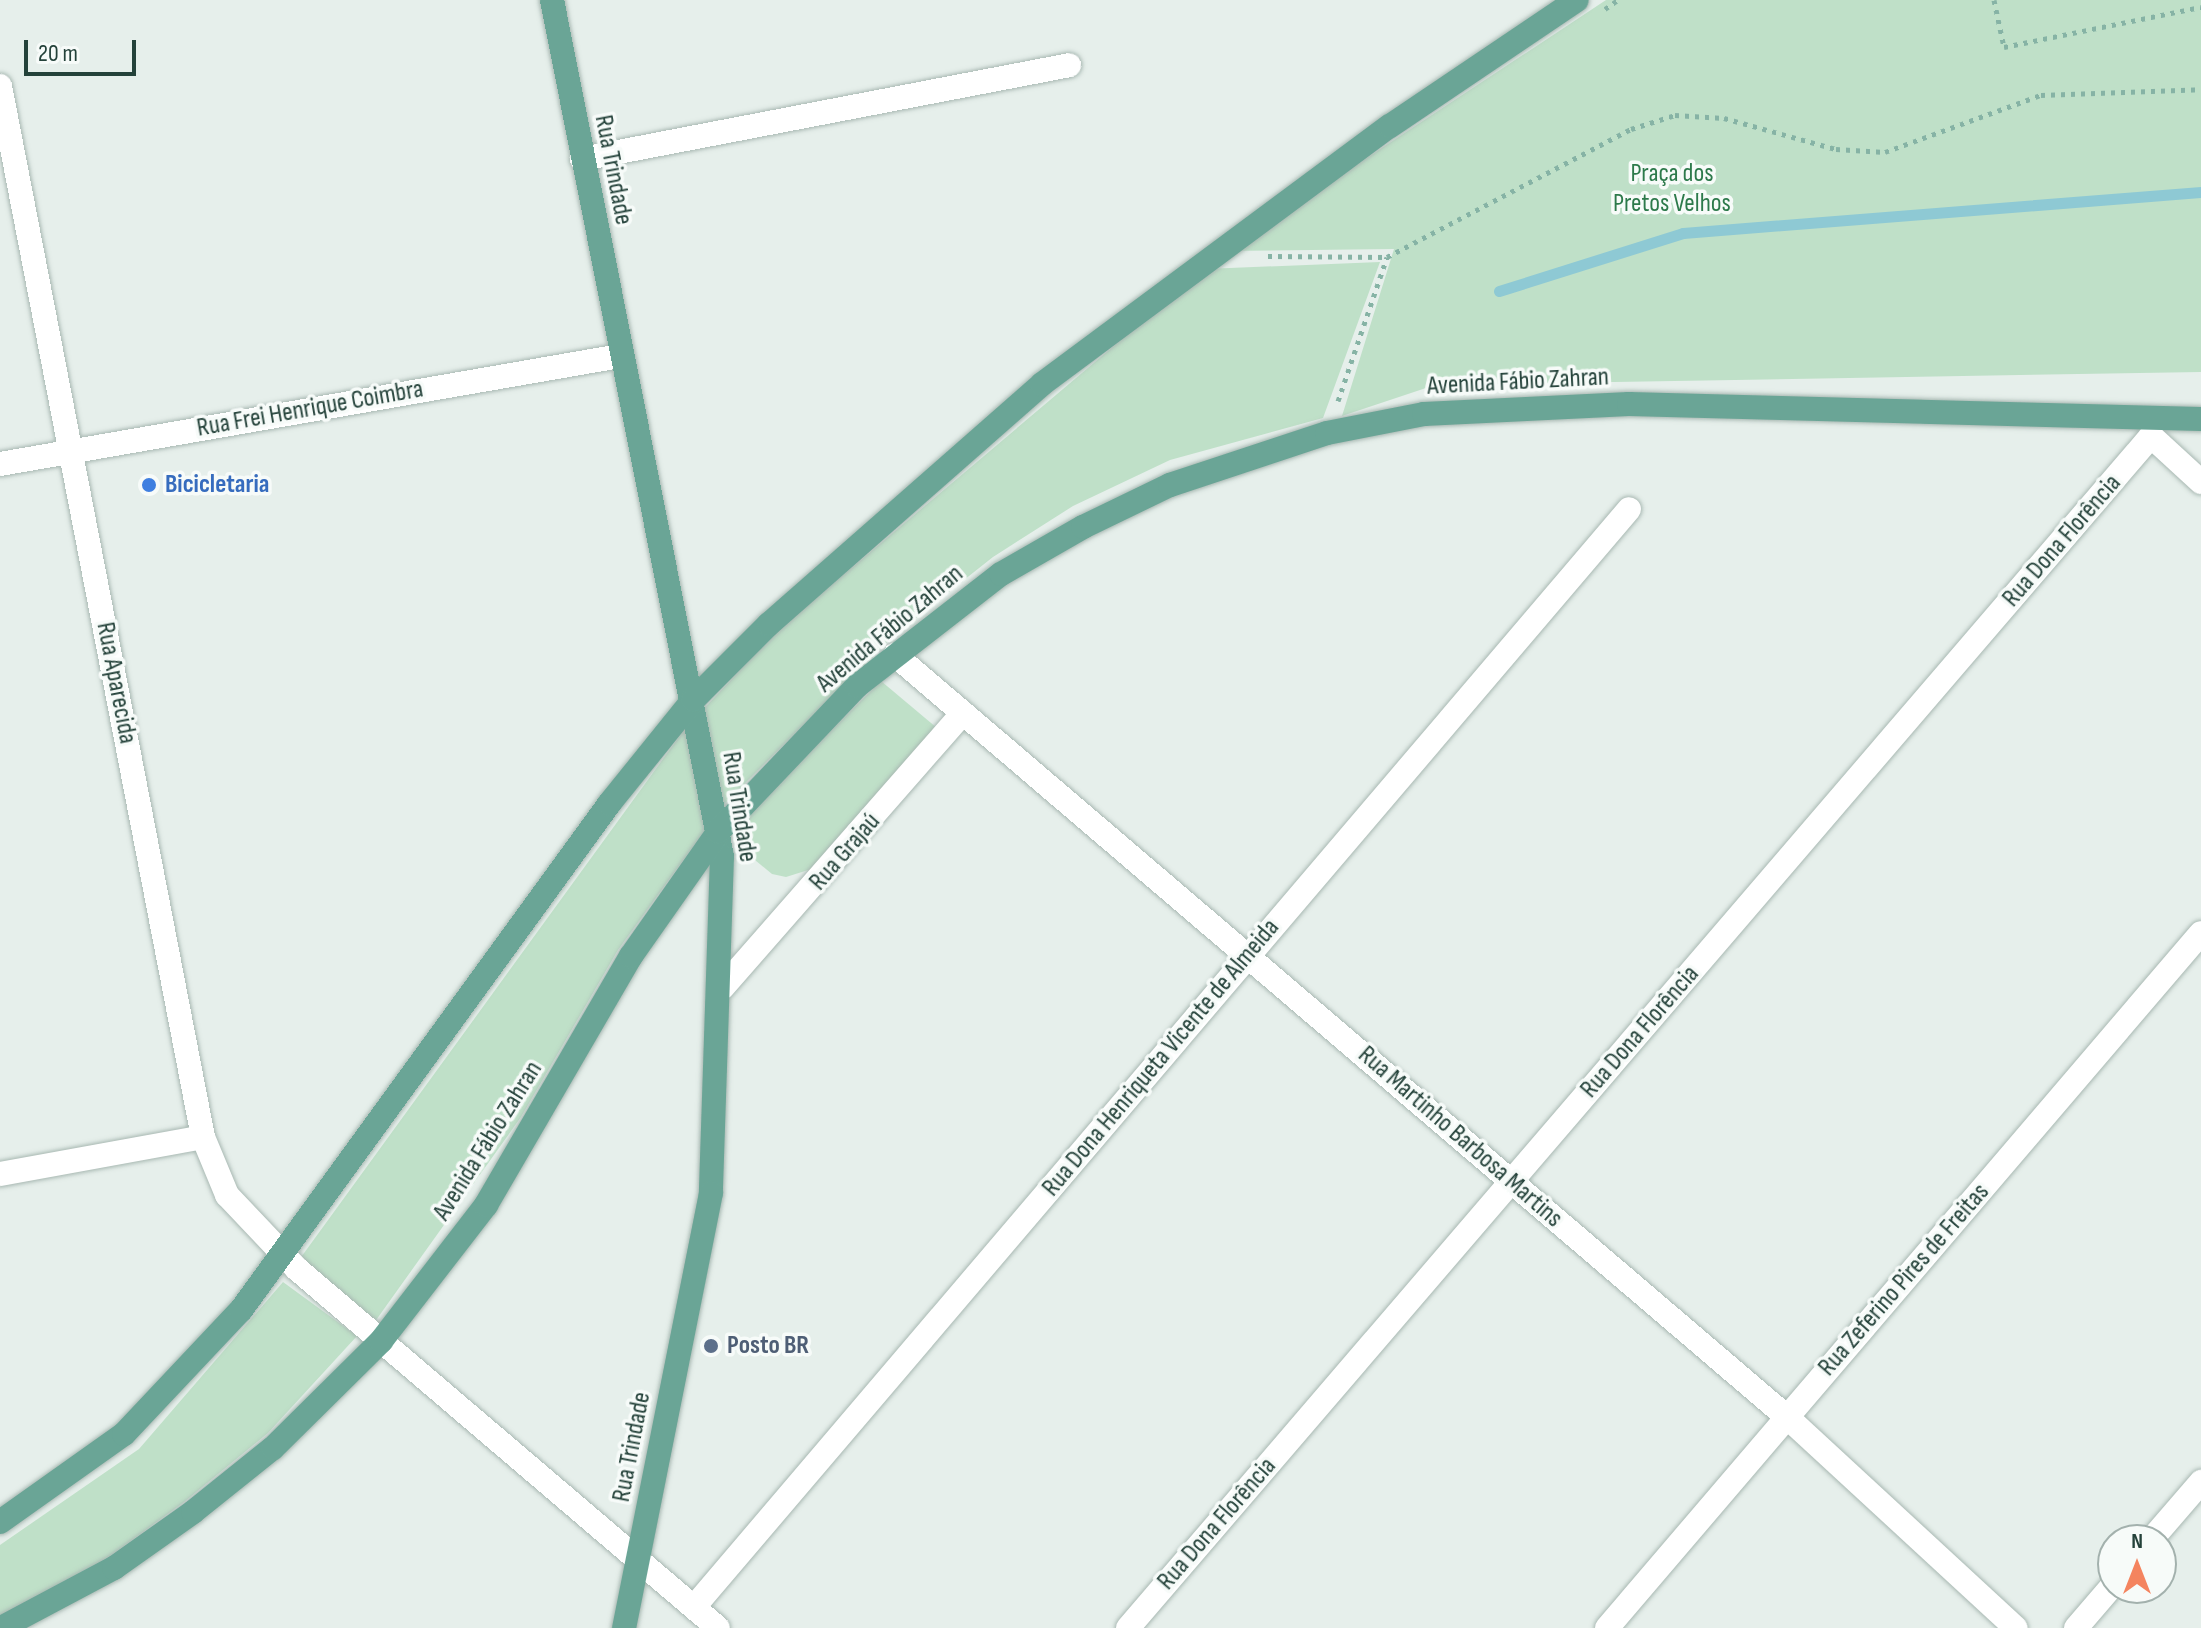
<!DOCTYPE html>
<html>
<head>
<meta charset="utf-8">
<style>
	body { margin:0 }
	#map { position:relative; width:2201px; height:1628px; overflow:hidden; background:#e6efeb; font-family:"Sofia Sans Condensed",sans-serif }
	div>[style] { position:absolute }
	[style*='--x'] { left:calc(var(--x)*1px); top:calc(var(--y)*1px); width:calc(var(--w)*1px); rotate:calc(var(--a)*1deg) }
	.green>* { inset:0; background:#bfe0c8 }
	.stream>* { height:11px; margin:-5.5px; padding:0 5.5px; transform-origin:5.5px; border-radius:5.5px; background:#8ec9d4 }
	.path>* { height:5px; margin-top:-2.5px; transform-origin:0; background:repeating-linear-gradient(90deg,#86b3a5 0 4px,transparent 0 10px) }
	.roads { filter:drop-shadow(0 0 2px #a8b8b2) drop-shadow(0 0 2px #a8b8b2) }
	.minor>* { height:24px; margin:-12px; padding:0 12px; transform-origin:12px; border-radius:12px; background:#fff }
	.major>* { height:24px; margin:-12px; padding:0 12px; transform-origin:12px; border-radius:12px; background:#6aa596 }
	.dots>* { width:22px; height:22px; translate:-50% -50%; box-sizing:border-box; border:4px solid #f7fbf9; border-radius:50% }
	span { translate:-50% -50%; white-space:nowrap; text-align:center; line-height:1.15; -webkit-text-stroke:7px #f7fbf9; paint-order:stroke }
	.street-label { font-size:26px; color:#24423a }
	.park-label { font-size:26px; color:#2d7a4b }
	.shop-label { font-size:26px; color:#366cbe; font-weight:700 }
	.left { translate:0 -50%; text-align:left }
	.service-label { font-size:26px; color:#4e5e75; font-weight:700 }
	.north { position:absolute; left:2097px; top:1524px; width:80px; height:80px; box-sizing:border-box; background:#f7fbf9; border:2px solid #a3b1ad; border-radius:50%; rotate:0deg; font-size:22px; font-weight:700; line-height:32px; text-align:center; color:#24423a }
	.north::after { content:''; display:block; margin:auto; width:28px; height:36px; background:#f4845f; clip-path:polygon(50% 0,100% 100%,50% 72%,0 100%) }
	.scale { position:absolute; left:24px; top:40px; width:112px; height:36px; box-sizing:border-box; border:4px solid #24423a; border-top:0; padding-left:10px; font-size:24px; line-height:28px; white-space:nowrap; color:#24423a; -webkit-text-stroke:6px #f7fbf9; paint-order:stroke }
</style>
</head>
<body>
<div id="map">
	<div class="green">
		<i style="clip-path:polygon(1606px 0,2201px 0,2201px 372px,1435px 385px,1342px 416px,1394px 249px,1226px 251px)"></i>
		<i style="clip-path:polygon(1380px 262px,1323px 418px,1170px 460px,1073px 506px,993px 557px,892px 637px,720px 808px,700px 713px,777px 631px,1205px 269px)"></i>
		<i style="clip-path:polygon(881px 681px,937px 728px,821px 866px,786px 877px,772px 874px,738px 846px,735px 826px)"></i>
		<i style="clip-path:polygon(687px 726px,705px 830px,618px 950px,521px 1117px,374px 1323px,299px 1260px)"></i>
		<i style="clip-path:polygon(283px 1282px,357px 1336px,268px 1433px,184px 1502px,110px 1556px,0 1616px,0 1545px,139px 1449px)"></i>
	</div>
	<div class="stream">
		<i style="--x:1499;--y:291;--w:193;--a:-17.5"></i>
		<i style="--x:1683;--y:233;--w:520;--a:-4.53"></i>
	</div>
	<div class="path">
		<i style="--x:1994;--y:0;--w:48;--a:78"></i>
		<i style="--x:2004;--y:47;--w:201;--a:-11.5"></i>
		<i style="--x:1605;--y:9;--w:16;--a:-35"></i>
		<i style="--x:1268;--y:256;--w:119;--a:0.5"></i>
		<i style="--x:1338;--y:401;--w:152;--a:-71.2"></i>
		<i style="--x:1387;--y:257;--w:276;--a:-27.7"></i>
		<i style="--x:1631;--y:129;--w:46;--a:-17.7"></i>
		<i style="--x:1675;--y:115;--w:49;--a:3.5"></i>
		<i style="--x:1724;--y:118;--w:116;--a:15.5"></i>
		<i style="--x:1836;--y:149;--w:49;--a:3.5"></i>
		<i style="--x:1885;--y:152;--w:166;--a:-20.1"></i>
		<i style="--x:2041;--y:95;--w:160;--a:-2.1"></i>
	</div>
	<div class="roads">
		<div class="minor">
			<i style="--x:0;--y:86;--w:1070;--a:79.07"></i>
			<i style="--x:203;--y:1137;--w:63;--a:67.5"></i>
			<i style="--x:227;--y:1195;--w:102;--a:46.6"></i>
			<i style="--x:297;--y:1269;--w:553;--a:40.46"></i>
			<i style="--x:582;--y:159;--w:496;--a:-10.9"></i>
			<i style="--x:2151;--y:436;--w:68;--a:42.6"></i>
			<i style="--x:0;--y:464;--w:629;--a:-9.88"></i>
			<i style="--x:895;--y:655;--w:1173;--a:40.51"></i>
			<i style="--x:1787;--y:1417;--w:311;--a:42.7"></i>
			<i style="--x:723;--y:987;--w:364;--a:-48.8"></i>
			<i style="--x:0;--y:1174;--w:206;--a:-10.3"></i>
			<i style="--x:2151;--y:1540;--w:77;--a:-49.2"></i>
			<i style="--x:694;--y:1607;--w:1442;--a:-49.58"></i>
			<i style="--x:1128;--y:1628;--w:1571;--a:-49.36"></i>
			<i style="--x:1607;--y:1628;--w:914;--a:-49.48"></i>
			<i style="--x:2076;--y:1628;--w:57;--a:-49.3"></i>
		</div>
		<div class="major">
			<i style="--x:552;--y:0;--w:873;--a:78.77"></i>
			<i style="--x:722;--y:856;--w:337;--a:91.9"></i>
			<i style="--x:711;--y:1193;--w:444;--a:101.3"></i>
			<i style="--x:0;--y:1522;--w:152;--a:-35.4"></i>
			<i style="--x:124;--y:1434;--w:170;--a:-46.7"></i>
			<i style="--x:241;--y:1310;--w:626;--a:-53.97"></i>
			<i style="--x:609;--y:804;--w:134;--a:-51.1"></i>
			<i style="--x:693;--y:700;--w:107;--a:-45"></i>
			<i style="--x:769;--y:624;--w:363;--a:-41.3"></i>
			<i style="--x:1042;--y:384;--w:433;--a:-36.6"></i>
			<i style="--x:1390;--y:126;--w:225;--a:-34"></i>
			<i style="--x:1;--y:1628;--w:128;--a:-28"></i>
			<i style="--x:114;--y:1568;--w:97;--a:-35.3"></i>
			<i style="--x:193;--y:1512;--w:102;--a:-38.7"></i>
			<i style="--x:273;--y:1448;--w:152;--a:-44.7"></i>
			<i style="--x:381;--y:1341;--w:172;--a:-52.3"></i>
			<i style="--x:486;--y:1205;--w:288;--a:-59.8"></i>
			<i style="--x:631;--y:956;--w:151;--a:-54.9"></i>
			<i style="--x:718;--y:832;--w:202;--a:-46.4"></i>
			<i style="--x:857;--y:686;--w:182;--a:-37.9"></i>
			<i style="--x:1001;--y:574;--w:95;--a:-29.8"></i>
			<i style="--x:1083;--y:527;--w:97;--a:-25.8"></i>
			<i style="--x:1170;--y:485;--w:165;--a:-18.3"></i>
			<i style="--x:1327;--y:433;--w:99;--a:-11.1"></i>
			<i style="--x:1424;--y:414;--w:205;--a:-2.8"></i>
			<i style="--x:1629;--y:404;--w:572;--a:1.5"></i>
		</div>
	</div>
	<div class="dots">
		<i style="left:149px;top:485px;background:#3f7fe0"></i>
		<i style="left:711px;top:1346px;background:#5c6f8a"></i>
	</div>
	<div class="street-label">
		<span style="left:613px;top:170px;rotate:79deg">Rua Trindade</span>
		<span style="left:1518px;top:382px;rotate:-3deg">Avenida Fábio Zahran</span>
		<span style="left:310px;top:409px;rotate:-10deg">Rua Frei Henrique Coimbra</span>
		<span style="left:2062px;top:541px;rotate:-49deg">Rua Dona Florência</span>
		<span style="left:890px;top:629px;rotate:-40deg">Avenida Fábio Zahran</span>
		<span style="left:116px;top:683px;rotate:79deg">Rua Aparecida</span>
		<span style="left:739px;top:807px;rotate:81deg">Rua Trindade</span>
		<span style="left:845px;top:852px;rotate:-49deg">Rua Grajaú</span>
		<span style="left:1640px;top:1032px;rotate:-49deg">Rua Dona Florência</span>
		<span style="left:1161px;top:1058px;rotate:-50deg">Rua Dona Henriqueta Vicente de Almeida</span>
		<span style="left:1460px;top:1137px;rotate:41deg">Rua Martinho Barbosa Martins</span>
		<span style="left:488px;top:1141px;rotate:-58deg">Avenida Fábio Zahran</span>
		<span style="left:1904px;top:1280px;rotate:-49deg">Rua Zeferino Pires de Freitas</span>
		<span style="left:632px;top:1447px;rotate:-79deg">Rua Trindade</span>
		<span style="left:1217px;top:1524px;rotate:-49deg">Rua Dona Florência</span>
	</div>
	<div class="park-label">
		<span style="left:1672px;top:189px">Praça dos<br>Pretos Velhos</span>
	</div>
	<div class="shop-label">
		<span class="left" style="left:165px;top:485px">Bicicletaria</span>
	</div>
	<div class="service-label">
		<span class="left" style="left:727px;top:1346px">Posto BR</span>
	</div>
	<div class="north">N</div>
	<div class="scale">20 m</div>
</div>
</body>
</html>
